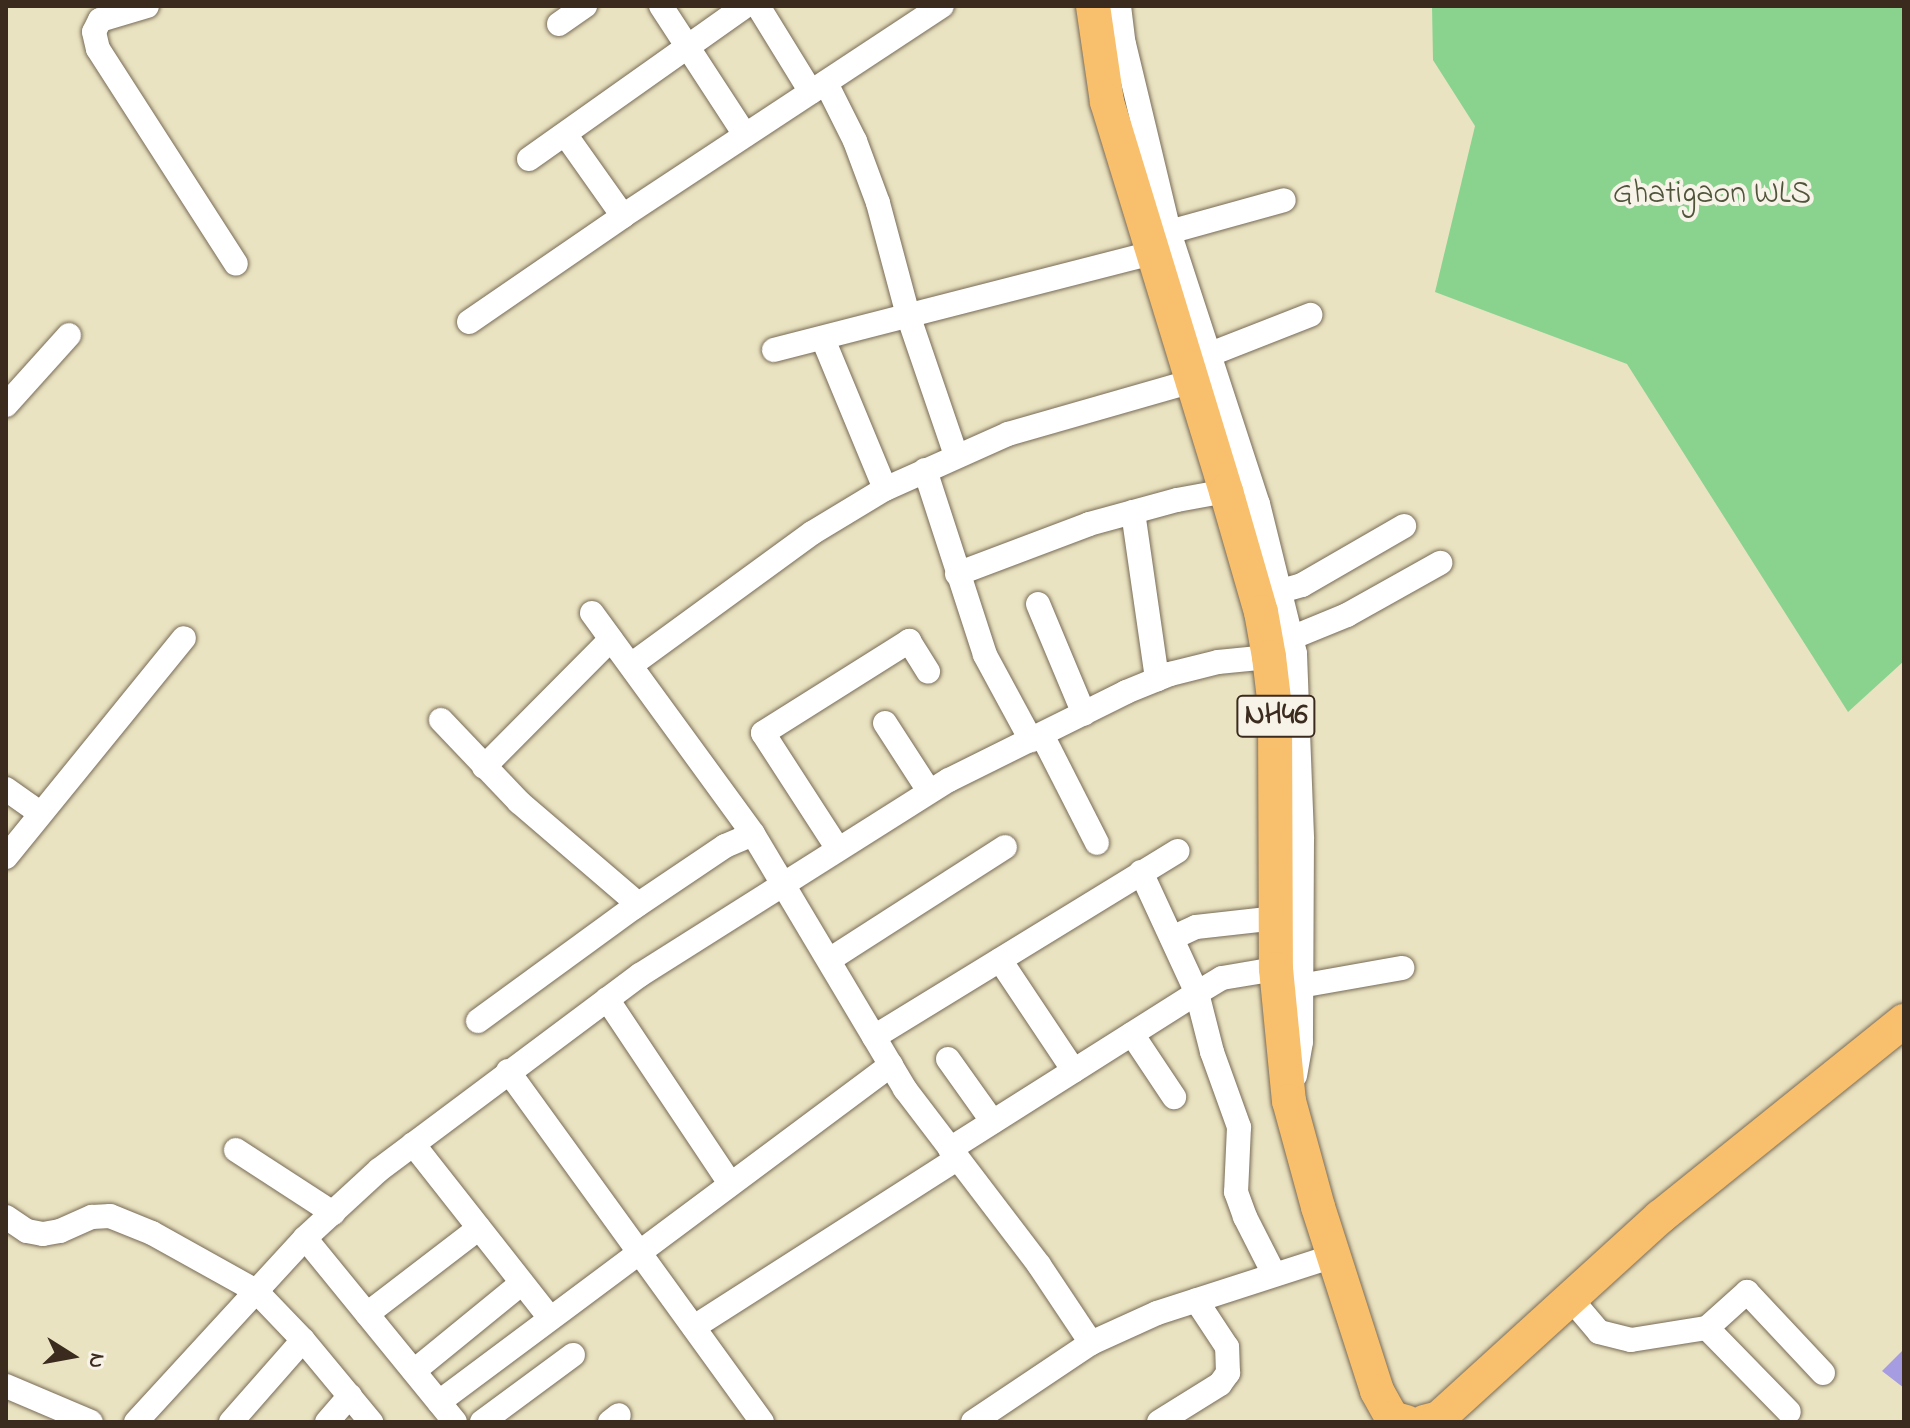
<!DOCTYPE html>
<html>
<head>
<meta charset="utf-8">
<style>
	body { margin:0 }
	#map { position:relative; width:1910px; height:1428px; overflow:hidden; background:#eae3c1; font-family:"Indie Flower",sans-serif }
	div>[style] { position:absolute }
	[style*='--x'] { left:calc(var(--x)*1px); top:calc(var(--y)*1px); width:calc(var(--w)*1px); rotate:calc(var(--a)*1deg) }
	.green>* { inset:0; background:#8ad38f }
	.building>* { inset:0; background:#a69ce1 }
	.roads { filter:drop-shadow(0 0 2px #786b57) drop-shadow(0 0 2px #786b57) }
	.minor>* { height:24px; margin:-12px; padding:0 12px; transform-origin:12px; border-radius:12px; background:#fff }
	.highway>* { height:34px; margin:-17px; padding:0 17px; transform-origin:17px; border-radius:17px; background:#f8bf6c }
	span { translate:-50% -50%; white-space:nowrap; text-align:center; line-height:1.15; -webkit-text-stroke:8px #f7f3e8; paint-order:stroke }
	.shield-label span { padding:2px 6px; background:#f7f3e8; border:2px solid; border-radius:6px; -webkit-text-stroke-width:0 }
	.shield-label { font-size:30px; color:#3b2a1e; font-weight:700 }
	.park-label { font-size:32px; color:#4f543a }
	.frame { position:absolute; inset:0; border:8px solid #3b2a1e; pointer-events:none }
	.north { position:absolute; left:32px; top:1316px; width:80px; height:80px; -webkit-text-stroke:6px #f7f3e8; paint-order:stroke; rotate:101deg; font-size:22px; font-weight:700; line-height:32px; text-align:center; color:#3b2a1e }
	.north::after { content:''; display:block; margin:auto; width:28px; height:36px; background:#3b2a1e; clip-path:polygon(50% 0,100% 100%,50% 72%,0 100%) }
</style>
</head>
<body>
<div id="map">
	<div class="green">
		<i style="clip-path:polygon(1432px 6px,1904px 6px,1904px 661px,1848px 712px,1627px 364px,1435px 292px,1475px 126px,1433px 60px)"></i>
	</div>
	<div class="building">
		<i style="clip-path:polygon(1904px 1349px,1904px 1388px,1882px 1371px)"></i>
	</div>
	<div class="roads">
		<div class="minor">
			<i style="--x:147;--y:6;--w:49;--a:163.4"></i>
			<i style="--x:100;--y:20;--w:13;--a:117"></i>
			<i style="--x:94;--y:32;--w:17;--a:77"></i>
			<i style="--x:98;--y:49;--w:255;--a:57.3"></i>
			<i style="--x:661;--y:6;--w:154;--a:56.9"></i>
			<i style="--x:758;--y:6;--w:101;--a:58.4"></i>
			<i style="--x:1119;--y:6;--w:38;--a:83"></i>
			<i style="--x:1124;--y:44;--w:193;--a:76.5"></i>
			<i style="--x:1169;--y:232;--w:286;--a:71.9"></i>
			<i style="--x:1258;--y:504;--w:154;--a:76.1"></i>
			<i style="--x:1295;--y:654;--w:185;--a:87.8"></i>
			<i style="--x:1302;--y:839;--w:203;--a:90.3"></i>
			<i style="--x:1301;--y:1042;--w:34;--a:100"></i>
			<i style="--x:559;--y:24;--w:32;--a:-35"></i>
			<i style="--x:826;--y:83;--w:65;--a:63.4"></i>
			<i style="--x:855;--y:141;--w:66;--a:69.6"></i>
			<i style="--x:878;--y:203;--w:116;--a:75"></i>
			<i style="--x:908;--y:315;--w:148;--a:71.1"></i>
			<i style="--x:529;--y:159;--w:265;--a:-35.3"></i>
			<i style="--x:623;--y:216;--w:382;--a:-33.4"></i>
			<i style="--x:1169;--y:232;--w:119;--a:-15.5"></i>
			<i style="--x:469;--y:322;--w:187;--a:-34.5"></i>
			<i style="--x:623;--y:216;--w:100;--a:-125.3"></i>
			<i style="--x:823;--y:339;--w:162;--a:67.5"></i>
			<i style="--x:774;--y:350;--w:391;--a:-14.4"></i>
			<i style="--x:1208;--y:355;--w:110;--a:-21.4"></i>
			<i style="--x:6;--y:405;--w:94;--a:-48"></i>
			<i style="--x:925;--y:470;--w:194;--a:72"></i>
			<i style="--x:985;--y:655;--w:97;--a:61.6"></i>
			<i style="--x:1133;--y:512;--w:169;--a:81.8"></i>
			<i style="--x:957;--y:574;--w:141;--a:-20.7"></i>
			<i style="--x:1089;--y:524;--w:91;--a:-15.3"></i>
			<i style="--x:1177;--y:500;--w:50;--a:-10.4"></i>
			<i style="--x:1281;--y:591;--w:22;--a:-16"></i>
			<i style="--x:1302;--y:585;--w:118;--a:-30"></i>
			<i style="--x:1038;--y:604;--w:119;--a:67.3"></i>
			<i style="--x:592;--y:613;--w:273;--a:53.9"></i>
			<i style="--x:753;--y:834;--w:297;--a:59.2"></i>
			<i style="--x:905;--y:1089;--w:221;--a:52.7"></i>
			<i style="--x:1039;--y:1265;--w:94;--a:56.3"></i>
			<i style="--x:1291;--y:638;--w:61;--a:-22.3"></i>
			<i style="--x:1347;--y:615;--w:107;--a:-29.2"></i>
			<i style="--x:631;--y:665;--w:224;--a:-36.1"></i>
			<i style="--x:812;--y:533;--w:85;--a:-31.1"></i>
			<i style="--x:885;--y:489;--w:135;--a:-24.1"></i>
			<i style="--x:1008;--y:434;--w:192;--a:-16"></i>
			<i style="--x:441;--y:720;--w:113;--a:46.4"></i>
			<i style="--x:519;--y:802;--w:157;--a:40.6"></i>
			<i style="--x:885;--y:723;--w:81;--a:57.1"></i>
			<i style="--x:1042;--y:735;--w:121;--a:63"></i>
			<i style="--x:484;--y:767;--w:180;--a:-45.2"></i>
			<i style="--x:6;--y:789;--w:42;--a:35.2"></i>
			<i style="--x:838;--y:849;--w:138;--a:-122.9"></i>
			<i style="--x:763;--y:733;--w:173;--a:-32.2"></i>
			<i style="--x:909;--y:641;--w:36;--a:58"></i>
			<i style="--x:6;--y:857;--w:282;--a:-50.9"></i>
			<i style="--x:1141;--y:872;--w:133;--a:65.2"></i>
			<i style="--x:1197;--y:993;--w:61;--a:75.7"></i>
			<i style="--x:1212;--y:1052;--w:80;--a:70.2"></i>
			<i style="--x:1239;--y:1127;--w:65;--a:92.6"></i>
			<i style="--x:1236;--y:1192;--w:27;--a:70"></i>
			<i style="--x:1245;--y:1217;--w:64;--a:63"></i>
			<i style="--x:1172;--y:938;--w:26;--a:-25"></i>
			<i style="--x:1196;--y:927;--w:81;--a:-6.4"></i>
			<i style="--x:829;--y:960;--w:209;--a:-32.7"></i>
			<i style="--x:1000;--y:960;--w:133;--a:56.3"></i>
			<i style="--x:1300;--y:986;--w:104;--a:-10"></i>
			<i style="--x:607;--y:999;--w:220;--a:56.3"></i>
			<i style="--x:478;--y:1021;--w:192;--a:-36.1"></i>
			<i style="--x:633;--y:908;--w:111;--a:-34"></i>
			<i style="--x:725;--y:846;--w:30;--a:-23"></i>
			<i style="--x:1132;--y:1034;--w:76;--a:56.3"></i>
			<i style="--x:874;--y:1037;--w:356;--a:-31.5"></i>
			<i style="--x:948;--y:1059;--w:77;--a:54.5"></i>
			<i style="--x:508;--y:1071;--w:433;--a:54.1"></i>
			<i style="--x:413;--y:1144;--w:221;--a:51.8"></i>
			<i style="--x:950;--y:1149;--w:292;--a:-32.3"></i>
			<i style="--x:1197;--y:993;--w:29;--a:-31"></i>
			<i style="--x:1222;--y:978;--w:55;--a:-9.5"></i>
			<i style="--x:236;--y:1150;--w:116;--a:33"></i>
			<i style="--x:6;--y:1217;--w:25;--a:34"></i>
			<i style="--x:27;--y:1231;--w:16;--a:11"></i>
			<i style="--x:43;--y:1234;--w:17;--a:-10"></i>
			<i style="--x:60;--y:1231;--w:35;--a:-24"></i>
			<i style="--x:92;--y:1217;--w:18;--a:-3"></i>
			<i style="--x:110;--y:1216;--w:45;--a:22"></i>
			<i style="--x:152;--y:1233;--w:119;--a:29.1"></i>
			<i style="--x:256;--y:1291;--w:68;--a:46.2"></i>
			<i style="--x:303;--y:1340;--w:107;--a:50.3"></i>
			<i style="--x:305;--y:1238;--w:237;--a:50.8"></i>
			<i style="--x:1571;--y:1299;--w:43;--a:49.7"></i>
			<i style="--x:1599;--y:1332;--w:33;--a:14"></i>
			<i style="--x:1631;--y:1340;--w:77;--a:-9"></i>
			<i style="--x:1707;--y:1328;--w:54;--a:-42"></i>
			<i style="--x:1747;--y:1292;--w:111;--a:46.8"></i>
			<i style="--x:367;--y:1314;--w:141;--a:-37.5"></i>
			<i style="--x:694;--y:1327;--w:313;--a:-32.6"></i>
			<i style="--x:1707;--y:1328;--w:117;--a:45.7"></i>
			<i style="--x:414;--y:1371;--w:139;--a:-39.2"></i>
			<i style="--x:6;--y:1386;--w:92;--a:23"></i>
			<i style="--x:439;--y:1402;--w:564;--a:-36.71"></i>
			<i style="--x:136;--y:1422;--w:250;--a:-47.4"></i>
			<i style="--x:305;--y:1238;--w:100;--a:-42.6"></i>
			<i style="--x:379;--y:1170;--w:326;--a:-36.8"></i>
			<i style="--x:640;--y:975;--w:365;--a:-32.3"></i>
			<i style="--x:949;--y:780;--w:198;--a:-26.4"></i>
			<i style="--x:1126;--y:692;--w:48;--a:-22.2"></i>
			<i style="--x:1170;--y:674;--w:49;--a:-14"></i>
			<i style="--x:1218;--y:662;--w:51;--a:-5.6"></i>
			<i style="--x:231;--y:1422;--w:109;--a:-48.7"></i>
			<i style="--x:327;--y:1422;--w:35;--a:-49"></i>
			<i style="--x:482;--y:1422;--w:113;--a:-36.4"></i>
			<i style="--x:610;--y:1422;--w:11;--a:-38"></i>
			<i style="--x:973;--y:1422;--w:142;--a:-33.8"></i>
			<i style="--x:1091;--y:1343;--w:72;--a:-24.4"></i>
			<i style="--x:1157;--y:1313;--w:186;--a:-17.9"></i>
			<i style="--x:1159;--y:1422;--w:72;--a:-31.9"></i>
			<i style="--x:1220;--y:1384;--w:14;--a:-54"></i>
			<i style="--x:1228;--y:1373;--w:26;--a:-92"></i>
			<i style="--x:1227;--y:1347;--w:56;--a:-123.4"></i>
		</div>
		<div class="highway">
			<i style="--x:1093;--y:6;--w:97;--a:81.7"></i>
			<i style="--x:1107;--y:102;--w:407;--a:73"></i>
			<i style="--x:1226;--y:491;--w:126;--a:73.9"></i>
			<i style="--x:1261;--y:612;--w:46;--a:79.9"></i>
			<i style="--x:1269;--y:657;--w:50;--a:83.2"></i>
			<i style="--x:1275;--y:707;--w:262;--a:89.8"></i>
			<i style="--x:1276;--y:969;--w:133;--a:84.4"></i>
			<i style="--x:1289;--y:1101;--w:110;--a:74.7"></i>
			<i style="--x:1318;--y:1207;--w:193;--a:72.2"></i>
			<i style="--x:1377;--y:1391;--w:31;--a:61"></i>
			<i style="--x:1392;--y:1418;--w:15;--a:16"></i>
			<i style="--x:1424;--y:1422;--w:16;--a:-15"></i>
			<i style="--x:1439;--y:1418;--w:299;--a:-42.3"></i>
			<i style="--x:1660;--y:1217;--w:313;--a:-38.8"></i>
		</div>
	</div>
	<div class="shield-label">
		<span style="left:1276px;top:716px">NH46</span>
	</div>
	<div class="park-label">
		<span style="left:1712px;top:195px">Ghatigaon WLS</span>
	</div>
	<div class="frame"></div>
	<div class="north">N</div>
</div>
</body>
</html>
